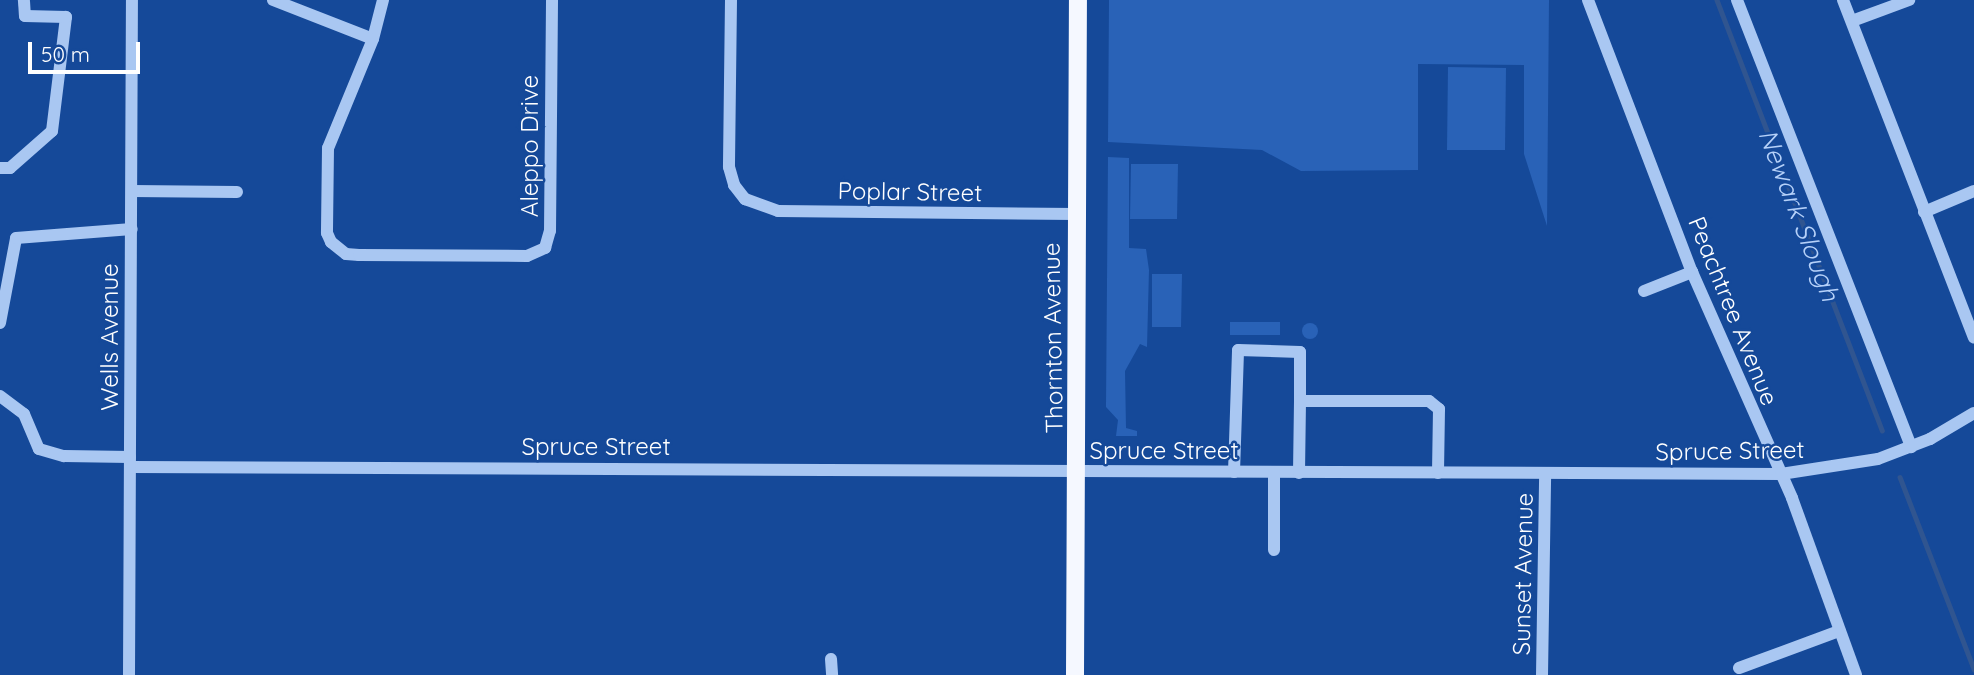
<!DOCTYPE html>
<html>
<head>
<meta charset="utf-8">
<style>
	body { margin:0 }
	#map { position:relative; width:1974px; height:675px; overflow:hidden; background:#154999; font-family:Quicksand,sans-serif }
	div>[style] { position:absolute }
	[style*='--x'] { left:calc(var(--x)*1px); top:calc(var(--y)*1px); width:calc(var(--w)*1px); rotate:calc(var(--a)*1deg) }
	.green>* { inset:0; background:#2962b7 }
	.round { border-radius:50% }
	.stream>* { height:4.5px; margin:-2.25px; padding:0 2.25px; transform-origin:2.25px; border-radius:2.25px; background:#305590 }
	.minor>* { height:12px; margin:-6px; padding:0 6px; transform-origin:6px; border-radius:6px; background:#a9c7f2 }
	.major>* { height:18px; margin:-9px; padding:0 9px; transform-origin:9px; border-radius:9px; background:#f5f8ff }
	span { translate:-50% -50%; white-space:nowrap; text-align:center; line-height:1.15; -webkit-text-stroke:5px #154999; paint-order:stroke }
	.street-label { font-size:24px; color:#fff }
	.water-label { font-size:26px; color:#b6d1f9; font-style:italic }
	.scale { position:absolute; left:28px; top:42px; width:112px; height:32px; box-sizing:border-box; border:4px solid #fff; border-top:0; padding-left:9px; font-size:21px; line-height:24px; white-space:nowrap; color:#fff; -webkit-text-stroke:5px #154999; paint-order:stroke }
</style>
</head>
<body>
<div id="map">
	<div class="green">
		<i style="clip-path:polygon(1109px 0,1549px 0,1547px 226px,1524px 154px,1524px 65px,1418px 64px,1418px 170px,1301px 171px,1262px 150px,1108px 142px)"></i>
		<i style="clip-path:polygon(1448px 67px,1506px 68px,1505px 150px,1447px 150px)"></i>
		<i style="clip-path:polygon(1108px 157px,1129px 158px,1129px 248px,1146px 249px,1149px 270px,1147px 347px,1140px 344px,1125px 371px,1126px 428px,1137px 431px,1137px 436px,1116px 436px,1118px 420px,1106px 407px)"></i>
		<i style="clip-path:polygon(1131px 164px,1178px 164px,1177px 219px,1130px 219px)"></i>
		<i style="clip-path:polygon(1152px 274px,1182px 274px,1181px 327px,1152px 327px)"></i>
		<i style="clip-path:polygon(1230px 322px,1280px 322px,1280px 335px,1230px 335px)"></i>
		<i class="round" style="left:1302px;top:323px;width:16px;height:16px"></i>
	</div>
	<div class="stream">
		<i style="--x:1717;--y:0;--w:461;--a:69"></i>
		<i style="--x:1900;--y:477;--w:206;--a:68.9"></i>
	</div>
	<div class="minor">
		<i style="--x:273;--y:0;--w:107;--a:21.3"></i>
		<i style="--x:383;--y:0;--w:40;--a:104.4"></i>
		<i style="--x:373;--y:39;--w:118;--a:112.4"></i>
		<i style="--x:328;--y:148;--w:85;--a:90.7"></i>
		<i style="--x:327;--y:233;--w:10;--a:66"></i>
		<i style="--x:331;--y:242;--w:19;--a:39"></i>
		<i style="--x:346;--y:254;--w:13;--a:4"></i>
		<i style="--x:359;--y:255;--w:168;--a:0.3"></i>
		<i style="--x:527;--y:256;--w:20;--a:-24"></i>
		<i style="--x:545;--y:248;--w:18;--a:-74"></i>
		<i style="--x:550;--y:231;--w:231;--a:-89.5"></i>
		<i style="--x:731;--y:0;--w:167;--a:90.7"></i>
		<i style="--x:729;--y:167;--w:19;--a:74"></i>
		<i style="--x:734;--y:185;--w:18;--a:52"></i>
		<i style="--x:745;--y:199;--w:35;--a:20"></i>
		<i style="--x:778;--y:211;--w:298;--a:0.6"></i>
		<i style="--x:1588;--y:0;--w:291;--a:69.1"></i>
		<i style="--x:1692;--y:272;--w:247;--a:66.1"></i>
		<i style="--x:1792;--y:498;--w:188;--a:70.1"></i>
		<i style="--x:1737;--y:0;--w:480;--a:68.7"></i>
		<i style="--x:1843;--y:0;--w:362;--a:68.8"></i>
		<i style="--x:1852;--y:21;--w:61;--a:-20.2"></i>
		<i style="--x:0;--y:168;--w:10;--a:0"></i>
		<i style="--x:10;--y:168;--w:56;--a:-41.4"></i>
		<i style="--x:52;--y:131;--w:115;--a:-83"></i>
		<i style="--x:66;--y:17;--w:41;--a:-178.6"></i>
		<i style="--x:25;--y:16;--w:16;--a:-94"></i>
		<i style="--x:132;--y:191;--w:105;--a:0.5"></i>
		<i style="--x:1924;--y:212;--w:54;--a:-22.8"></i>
		<i style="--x:1644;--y:291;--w:52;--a:-21.6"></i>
		<i style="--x:0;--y:323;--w:86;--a:-79.3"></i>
		<i style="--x:16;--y:238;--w:116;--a:-4.4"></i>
		<i style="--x:0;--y:396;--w:30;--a:37"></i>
		<i style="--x:24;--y:414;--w:38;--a:67"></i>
		<i style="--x:39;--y:449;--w:26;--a:16"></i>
		<i style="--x:64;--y:456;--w:66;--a:0.9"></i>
		<i style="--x:130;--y:467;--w:1651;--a:0.24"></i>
		<i style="--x:1781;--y:474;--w:98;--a:-8.8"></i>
		<i style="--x:1878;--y:459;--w:56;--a:-21"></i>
		<i style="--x:1930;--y:439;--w:51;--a:-30.6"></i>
		<i style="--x:1234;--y:472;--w:122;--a:-88.1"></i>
		<i style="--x:1238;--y:350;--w:62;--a:1.8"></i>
		<i style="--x:1300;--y:352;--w:49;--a:90"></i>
		<i style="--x:1274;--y:472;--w:78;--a:90"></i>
		<i style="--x:1299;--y:473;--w:72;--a:-89.2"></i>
		<i style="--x:1300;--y:401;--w:129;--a:0"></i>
		<i style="--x:1429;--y:401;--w:13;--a:39"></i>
		<i style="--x:1439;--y:409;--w:64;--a:90.9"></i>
		<i style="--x:831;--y:659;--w:16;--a:86"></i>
		<i style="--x:1739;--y:668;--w:107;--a:-20.3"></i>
		<i style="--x:129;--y:675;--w:675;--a:-89.75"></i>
		<i style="--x:1542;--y:675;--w:202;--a:-89.1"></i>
	</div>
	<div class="major">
		<i style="--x:1075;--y:675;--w:675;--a:-89.75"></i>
	</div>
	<div class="street-label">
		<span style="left:530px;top:146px;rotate:-90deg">Aleppo Drive</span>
		<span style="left:910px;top:192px;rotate:1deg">Poplar Street</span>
		<span style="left:1733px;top:311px;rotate:68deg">Peachtree Avenue</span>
		<span style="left:110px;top:337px;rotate:-90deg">Wells Avenue</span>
		<span style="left:1053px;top:338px;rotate:-91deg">Thornton Avenue</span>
		<span style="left:596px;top:447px">Spruce Street</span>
		<span style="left:1164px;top:451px">Spruce Street</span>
		<span style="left:1730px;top:451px;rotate:-1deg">Spruce Street</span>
		<span style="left:1523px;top:574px;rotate:-89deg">Sunset Avenue</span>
	</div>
	<div class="water-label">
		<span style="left:1799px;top:215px;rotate:69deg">Newark Slough</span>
	</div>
	<div class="scale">50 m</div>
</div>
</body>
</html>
